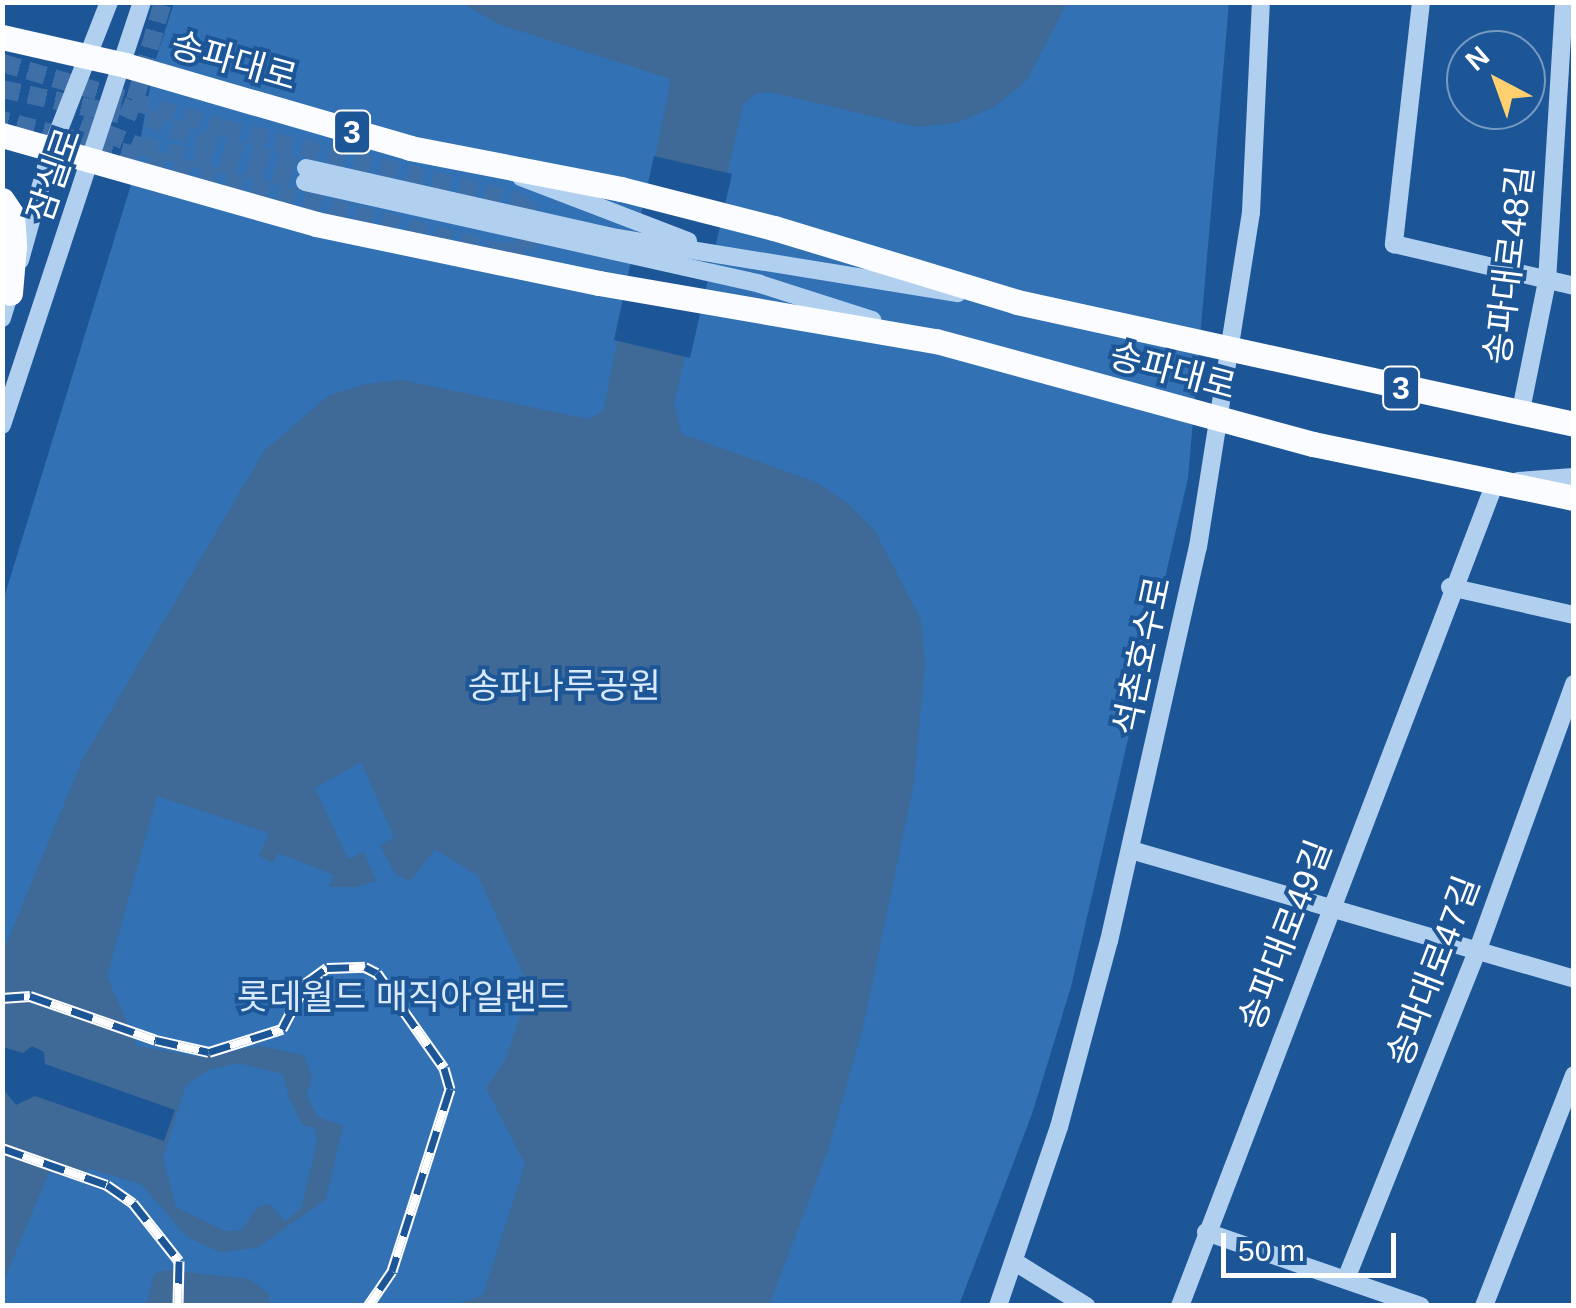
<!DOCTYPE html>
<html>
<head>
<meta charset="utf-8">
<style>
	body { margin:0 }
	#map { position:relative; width:1576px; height:1308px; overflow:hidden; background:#1d5697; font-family:Arial,"Noto Sans KR",sans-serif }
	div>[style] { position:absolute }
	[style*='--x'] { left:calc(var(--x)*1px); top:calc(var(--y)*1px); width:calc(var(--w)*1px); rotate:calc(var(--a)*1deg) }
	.green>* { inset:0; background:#3171b4 }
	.water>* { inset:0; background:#3f6997 }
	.pier>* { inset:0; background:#1d5697 }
	.minor-tunnel>* { height:18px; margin-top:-9px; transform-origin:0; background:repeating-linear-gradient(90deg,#3f6fa7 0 18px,transparent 0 27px) }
	.minor>* { height:18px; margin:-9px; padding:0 9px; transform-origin:9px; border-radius:9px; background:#b1d0f0 }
	.major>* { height:25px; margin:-12.5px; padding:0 12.5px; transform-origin:12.5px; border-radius:12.5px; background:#fafcff }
	.rail>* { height:11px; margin-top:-5.5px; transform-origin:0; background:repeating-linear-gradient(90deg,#1d5697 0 22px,#fff 0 44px); box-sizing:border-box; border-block:2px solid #fff }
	span { translate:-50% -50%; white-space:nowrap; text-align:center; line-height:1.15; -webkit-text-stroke:8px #1d5697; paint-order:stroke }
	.shield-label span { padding:2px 8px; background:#1d5697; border:2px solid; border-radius:8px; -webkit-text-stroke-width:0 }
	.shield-label { font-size:32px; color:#fff; font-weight:700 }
	.street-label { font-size:35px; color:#fff }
	.park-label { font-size:35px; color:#d8e9fb }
	.frame { position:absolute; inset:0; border:5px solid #fff; pointer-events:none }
	.north { position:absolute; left:1446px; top:30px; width:100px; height:100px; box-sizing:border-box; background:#1d5697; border:2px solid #779ac1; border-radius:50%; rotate:319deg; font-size:28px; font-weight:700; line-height:40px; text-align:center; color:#fff }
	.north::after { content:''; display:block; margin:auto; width:35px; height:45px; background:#ffd070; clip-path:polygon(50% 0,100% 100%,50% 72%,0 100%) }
	.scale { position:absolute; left:1221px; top:1233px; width:175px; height:45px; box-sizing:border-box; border:5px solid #fff; border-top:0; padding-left:12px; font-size:30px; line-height:35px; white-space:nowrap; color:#fff; -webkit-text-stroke:8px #1d5697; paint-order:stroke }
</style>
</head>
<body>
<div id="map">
	<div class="green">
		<i style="clip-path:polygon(174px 3px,1229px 3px,1188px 478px,1071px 987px,1032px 1114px,959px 1305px,3px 1306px,3px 601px,134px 175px,154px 65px)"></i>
	</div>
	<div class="water">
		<i style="clip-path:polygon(evenodd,462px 3px,1067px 3px,1027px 80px,994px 107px,956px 123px,917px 127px,775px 93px,756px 93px,743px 105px,674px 404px,682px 434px,818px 483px,848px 504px,875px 531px,921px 620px,925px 664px,914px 783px,863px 1027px,828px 1150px,769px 1305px,453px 1305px,483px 1295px,525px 1164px,486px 1088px,505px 1060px,530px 989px,478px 876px,435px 849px,410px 881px,395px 874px,380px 845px,394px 837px,361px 762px,315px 788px,348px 859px,364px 852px,376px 881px,356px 887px,329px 887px,334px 875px,278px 853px,273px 863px,259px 856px,269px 833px,157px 796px,107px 976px,137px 1046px,199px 1057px,259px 1046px,304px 1055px,312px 1078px,306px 1095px,318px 1117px,343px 1126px,326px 1199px,257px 1248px,220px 1252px,187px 1237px,141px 1184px,90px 1169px,73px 1179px,49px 1172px,3px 1283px,3px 952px,82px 760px,264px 451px,328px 396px,366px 384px,402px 380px,588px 419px,603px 411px,671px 79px,498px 24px,462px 3px,237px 1063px,283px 1074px,289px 1098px,303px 1126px,315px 1127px,317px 1142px,301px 1209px,285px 1221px,269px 1204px,257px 1207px,242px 1230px,225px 1231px,176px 1207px,163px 1158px,186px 1085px,209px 1070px,237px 1063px)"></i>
		<i style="clip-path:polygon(165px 1270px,250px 1279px,269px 1294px,269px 1305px,146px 1305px,154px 1274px)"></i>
	</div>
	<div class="pier">
		<i style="clip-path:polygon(654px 156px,732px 174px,690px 358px,614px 340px)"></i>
		<i style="clip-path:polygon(32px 1046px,44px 1052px,45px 1064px,175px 1110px,164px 1141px,35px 1096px,16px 1105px,3px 1089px,3px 1047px,23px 1053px)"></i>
	</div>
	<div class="minor-tunnel">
		<i style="--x:2;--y:63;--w:230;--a:16.4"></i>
		<i style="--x:223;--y:128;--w:304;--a:13.9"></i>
		<i style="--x:518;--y:201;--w:18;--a:41"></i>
		<i style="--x:532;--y:213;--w:20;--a:81"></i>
		<i style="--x:535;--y:233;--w:19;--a:126"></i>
		<i style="--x:524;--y:248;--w:21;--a:166"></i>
		<i style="--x:504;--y:253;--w:519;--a:-165.16"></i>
		<i style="--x:2;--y:89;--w:120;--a:12.1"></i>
		<i style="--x:135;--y:100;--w:102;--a:-74.1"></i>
		<i style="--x:122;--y:106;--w:84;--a:23.8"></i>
		<i style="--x:199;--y:140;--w:111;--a:14.7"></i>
		<i style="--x:56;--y:114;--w:94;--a:21.1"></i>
		<i style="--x:141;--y:146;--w:168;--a:12.4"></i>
	</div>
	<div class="minor">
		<i style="--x:1421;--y:2;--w:244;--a:96.4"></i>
		<i style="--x:1394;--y:244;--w:185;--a:13.1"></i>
		<i style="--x:306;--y:168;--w:313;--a:12.7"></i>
		<i style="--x:611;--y:237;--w:351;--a:9.2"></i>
		<i style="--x:521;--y:177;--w:179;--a:21"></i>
		<i style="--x:305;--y:182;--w:466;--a:12.6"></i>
		<i style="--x:760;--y:284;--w:118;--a:17.8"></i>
		<i style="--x:20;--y:260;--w:114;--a:-74.3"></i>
		<i style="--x:51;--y:150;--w:159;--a:-68.6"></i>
		<i style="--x:2;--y:318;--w:34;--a:-73"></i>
		<i style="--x:1520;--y:415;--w:137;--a:-78.6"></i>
		<i style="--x:1547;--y:281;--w:280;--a:-86.5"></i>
		<i style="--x:2;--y:425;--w:446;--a:-71.7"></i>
		<i style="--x:1518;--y:481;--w:56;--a:-4.1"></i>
		<i style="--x:1450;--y:587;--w:127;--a:12.7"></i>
		<i style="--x:1131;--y:850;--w:461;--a:16.2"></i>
		<i style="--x:1206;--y:1232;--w:227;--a:19"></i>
		<i style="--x:1015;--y:1262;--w:84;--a:31.8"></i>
		<i style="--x:1346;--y:1279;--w:352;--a:-68.2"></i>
		<i style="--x:1477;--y:952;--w:285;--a:-70.1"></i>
		<i style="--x:998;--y:1306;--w:189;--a:-71.2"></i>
		<i style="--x:1059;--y:1127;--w:193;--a:-75"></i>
		<i style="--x:1109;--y:941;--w:404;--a:-77.3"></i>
		<i style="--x:1198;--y:547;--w:339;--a:-81"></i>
		<i style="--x:1251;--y:212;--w:210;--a:-87.3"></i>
		<i style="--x:1180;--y:1306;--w:884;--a:-69.06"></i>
		<i style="--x:1484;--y:1306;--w:248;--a:-68.7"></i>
	</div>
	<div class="major">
		<i style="--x:2;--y:37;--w:126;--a:12.8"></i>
		<i style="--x:125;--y:65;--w:297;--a:16.2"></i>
		<i style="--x:410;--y:148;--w:215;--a:11"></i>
		<i style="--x:621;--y:189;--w:158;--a:14.3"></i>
		<i style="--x:774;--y:228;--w:254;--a:16.9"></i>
		<i style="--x:1017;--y:302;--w:570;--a:12.35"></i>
		<i style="--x:2;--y:135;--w:326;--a:15.8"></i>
		<i style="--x:316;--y:224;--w:289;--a:11.8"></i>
		<i style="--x:599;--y:283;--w:342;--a:9.8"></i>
		<i style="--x:936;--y:341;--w:391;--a:15.3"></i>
		<i style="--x:1313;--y:444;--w:267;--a:11.7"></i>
		<i style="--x:2;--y:200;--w:18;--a:56"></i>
		<i style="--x:12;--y:215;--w:31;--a:86"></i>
		<i style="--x:14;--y:246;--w:47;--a:94.9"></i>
	</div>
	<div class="rail">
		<i style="--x:2;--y:998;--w:28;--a:-4"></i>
		<i style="--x:30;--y:996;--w:133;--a:19.2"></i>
		<i style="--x:156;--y:1040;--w:54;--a:12.8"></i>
		<i style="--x:209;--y:1052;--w:77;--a:-17.5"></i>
		<i style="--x:282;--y:1029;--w:52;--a:-62.4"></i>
		<i style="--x:306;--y:983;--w:26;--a:-36"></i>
		<i style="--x:327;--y:968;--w:38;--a:-2"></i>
		<i style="--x:365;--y:967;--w:13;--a:27"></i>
		<i style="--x:377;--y:973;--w:116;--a:54.8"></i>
		<i style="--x:444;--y:1068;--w:22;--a:74"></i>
		<i style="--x:450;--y:1089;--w:191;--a:107.7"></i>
		<i style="--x:392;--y:1271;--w:42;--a:124.4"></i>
		<i style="--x:2;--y:1148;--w:111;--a:19.4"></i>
		<i style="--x:107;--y:1185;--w:32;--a:35"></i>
		<i style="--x:133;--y:1203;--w:74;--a:51.6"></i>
		<i style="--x:179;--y:1261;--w:45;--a:91.3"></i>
	</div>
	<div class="shield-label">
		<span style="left:352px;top:132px">3</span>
		<span style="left:1401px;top:388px">3</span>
	</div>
	<div class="street-label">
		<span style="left:234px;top:61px;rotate:16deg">송파대로</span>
		<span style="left:54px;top:175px;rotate:-71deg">잠실로</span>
		<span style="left:1509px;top:265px;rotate:-83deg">송파대로48길</span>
		<span style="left:1173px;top:371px;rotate:15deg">송파대로</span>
		<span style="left:1142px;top:656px;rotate:-78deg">석촌호수로</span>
		<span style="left:1285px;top:935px;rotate:-69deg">송파대로49길</span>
		<span style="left:1433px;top:971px;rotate:-69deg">송파대로47길</span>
	</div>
	<div class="park-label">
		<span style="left:564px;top:686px">송파나루공원</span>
		<span style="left:403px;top:997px">롯데월드 매직아일랜드</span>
	</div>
	<div class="frame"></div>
	<div class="north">N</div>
	<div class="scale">50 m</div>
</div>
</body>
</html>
